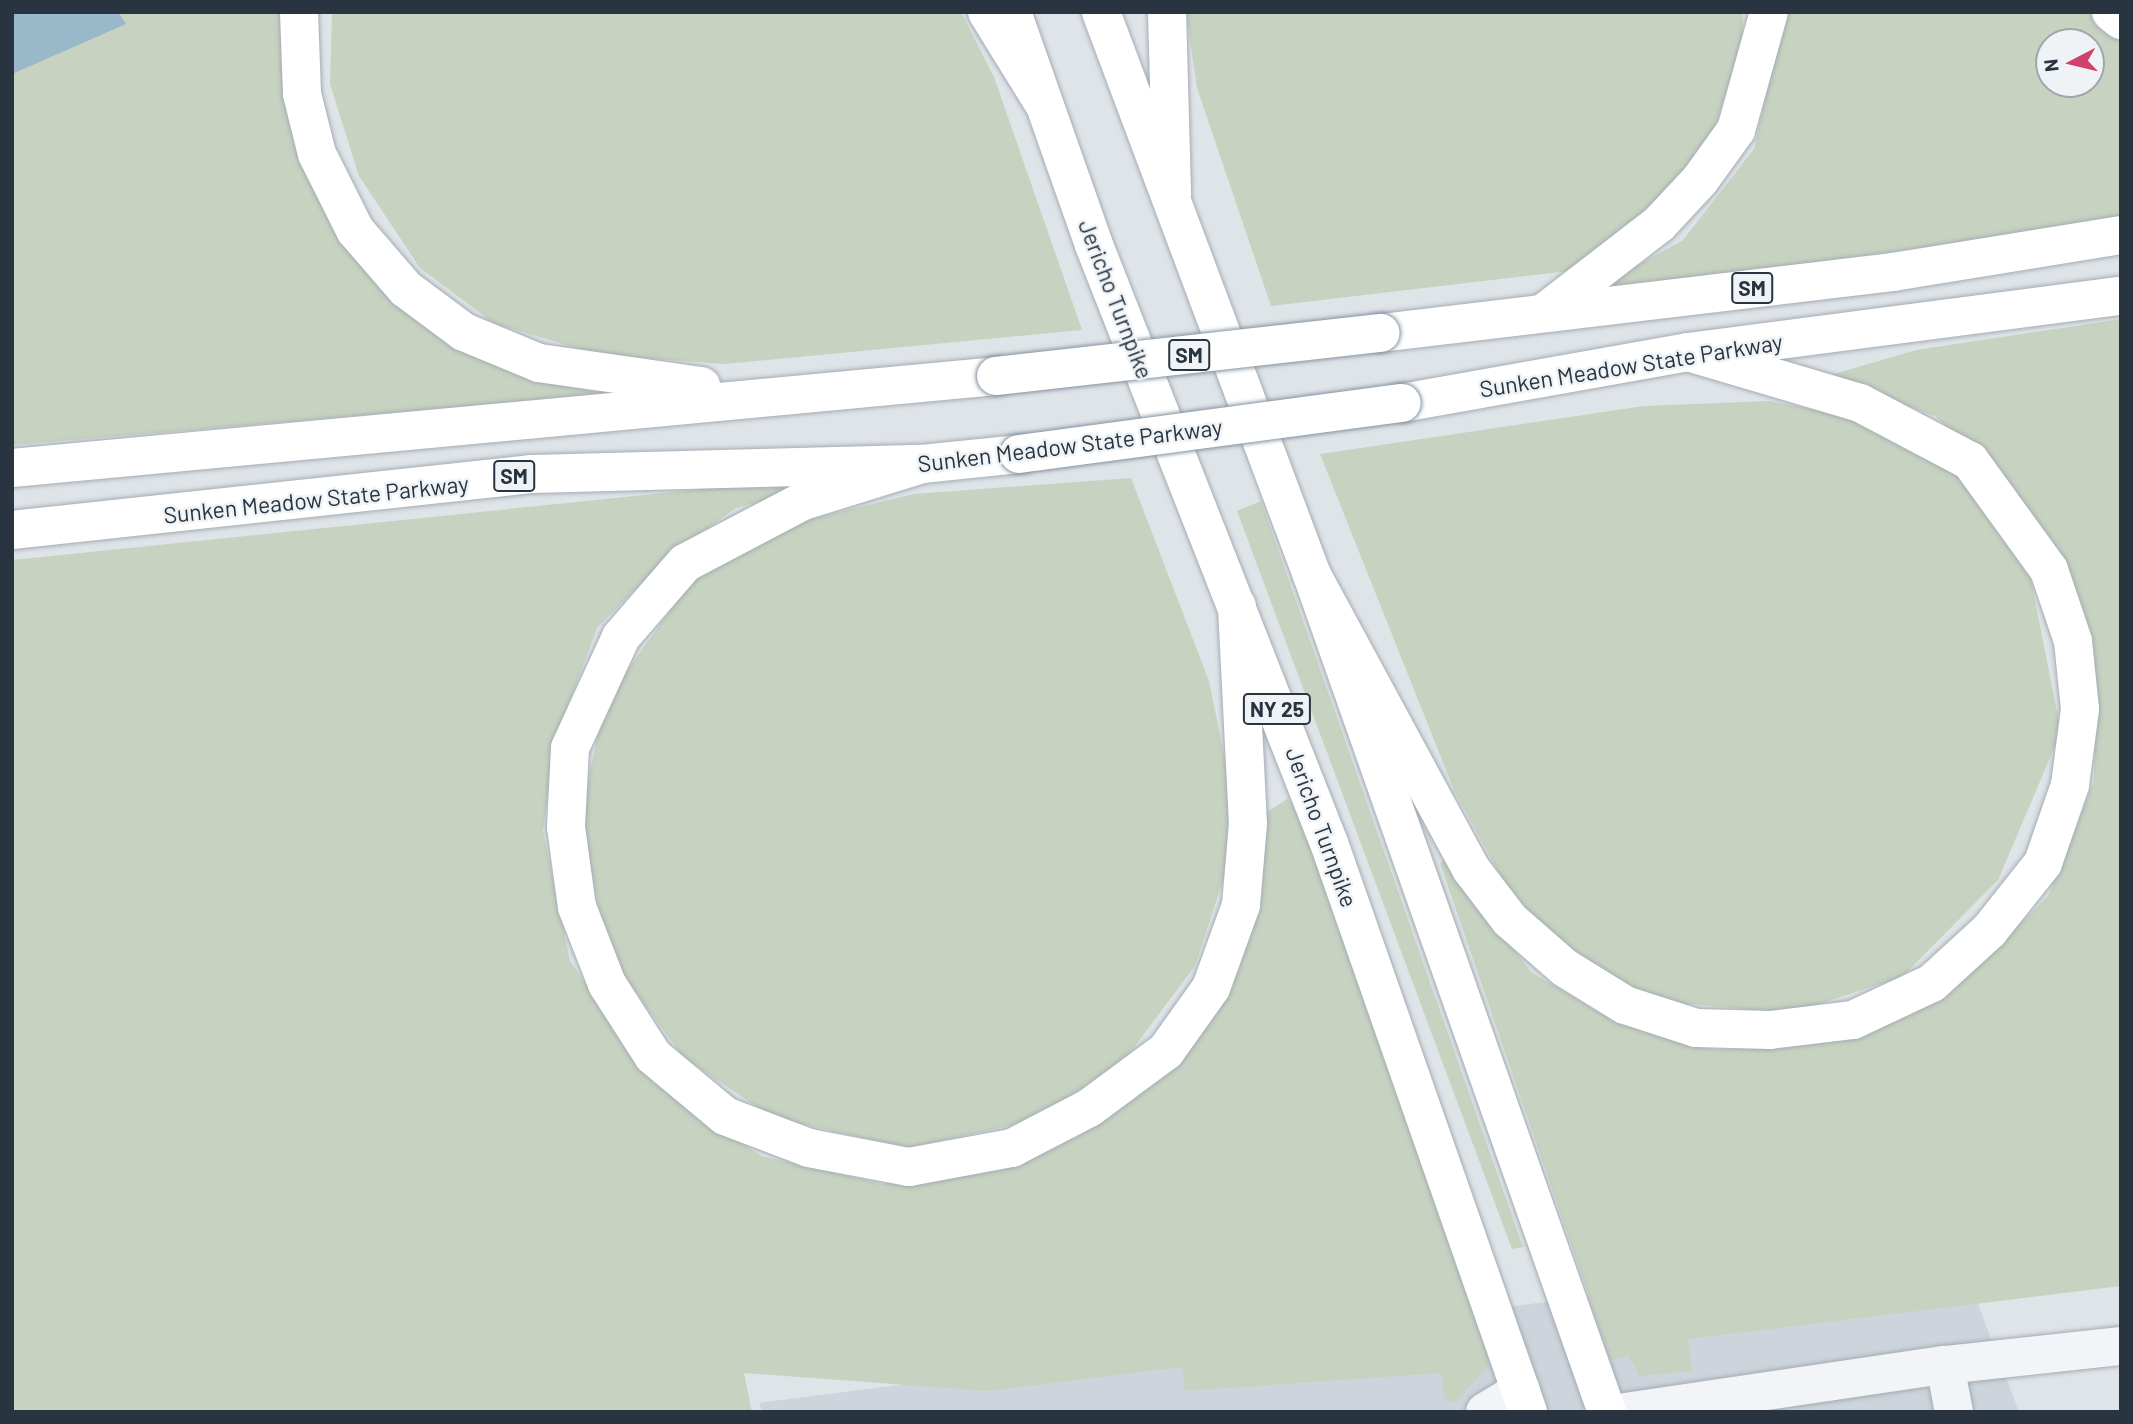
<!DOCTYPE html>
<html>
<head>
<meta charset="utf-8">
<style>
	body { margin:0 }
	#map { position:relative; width:2133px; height:1424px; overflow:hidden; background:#dfe4e9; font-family:Barlow,sans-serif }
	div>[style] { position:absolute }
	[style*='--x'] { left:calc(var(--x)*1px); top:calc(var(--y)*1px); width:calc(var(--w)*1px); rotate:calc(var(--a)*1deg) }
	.built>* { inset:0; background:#cdd4db }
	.green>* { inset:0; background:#c7d3c0 }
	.water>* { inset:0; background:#99b8ca }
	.roads { filter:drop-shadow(0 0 2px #a4acb3) drop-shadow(0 0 2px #a4acb3) }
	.minor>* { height:38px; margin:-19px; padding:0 19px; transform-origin:19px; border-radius:19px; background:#f2f4f7 }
	.major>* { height:38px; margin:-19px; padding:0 19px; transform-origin:19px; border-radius:19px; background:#fff }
	.highway>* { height:38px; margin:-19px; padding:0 19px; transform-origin:19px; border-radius:19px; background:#fff }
	.bridges { filter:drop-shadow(0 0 2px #8694a0) drop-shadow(0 0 2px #8694a0) }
	.highway-bridge>* { height:38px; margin:-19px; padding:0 19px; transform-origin:19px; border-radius:19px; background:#fff }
	span { translate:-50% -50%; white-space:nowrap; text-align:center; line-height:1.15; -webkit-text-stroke:5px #eff3f6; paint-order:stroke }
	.shield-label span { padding:2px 5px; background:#eff3f6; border:2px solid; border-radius:5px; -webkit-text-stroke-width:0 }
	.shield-label { font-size:21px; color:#283440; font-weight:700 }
	.street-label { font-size:23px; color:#283440 }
	.frame { position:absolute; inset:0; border:14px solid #283440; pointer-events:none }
	.north { position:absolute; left:2035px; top:28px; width:70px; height:70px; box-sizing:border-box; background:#eff3f6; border:2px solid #9fa7ad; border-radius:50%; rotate:263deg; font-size:19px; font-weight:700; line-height:28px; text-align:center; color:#283440 }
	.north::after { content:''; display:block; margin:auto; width:24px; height:32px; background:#d1416b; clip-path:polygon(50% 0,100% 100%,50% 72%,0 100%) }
</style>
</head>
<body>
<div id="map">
	<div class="built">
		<i style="clip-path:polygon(1957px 1249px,2019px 1412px,762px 1412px,759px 1403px)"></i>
	</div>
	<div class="green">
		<i style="clip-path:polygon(12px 12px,284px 12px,288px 116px,334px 232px,415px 319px,504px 366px,605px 395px,12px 445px)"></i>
		<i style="clip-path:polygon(332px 12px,961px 12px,994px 77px,1082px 330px,725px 364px,601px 355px,495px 324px,420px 268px,359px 176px,330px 84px)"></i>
		<i style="clip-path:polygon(1186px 12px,1743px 12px,1742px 47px,1707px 150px,1646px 227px,1569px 271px,1271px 306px,1197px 88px)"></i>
		<i style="clip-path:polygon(evenodd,1784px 12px,2093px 12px,2121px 33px,2121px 220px,1586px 294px,1683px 240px,1754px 149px,1784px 12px,2049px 42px,2091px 42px,2091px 84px,2049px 84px,2049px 42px)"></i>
		<i style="clip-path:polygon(2121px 319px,2121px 1286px,1688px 1339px,1692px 1371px,1639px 1376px,1629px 1356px,1611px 1360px,1440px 863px,1445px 859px,1531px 972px,1614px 1021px,1714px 1050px,1804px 1046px,1878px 1025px,1975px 969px,2048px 896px,2094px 781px,2096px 679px,2070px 573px,2013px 487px,1935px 416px,1824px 377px,1916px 350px)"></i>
		<i style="clip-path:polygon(1768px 401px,1855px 417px,1958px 473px,2030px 575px,2061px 732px,1998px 880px,1902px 977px,1791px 1013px,1666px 1002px,1589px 967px,1511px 895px,1454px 790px,1320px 454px,1644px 406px)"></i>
		<i style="clip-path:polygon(840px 475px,841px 480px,736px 508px,668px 556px,597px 628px,555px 741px,543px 831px,570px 961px,653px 1082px,761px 1156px,883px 1184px,995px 1167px,1077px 1137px,1149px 1087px,1264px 814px,1287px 799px,1299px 809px,1497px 1345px,1488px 1366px,1455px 1403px,1445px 1399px,1441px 1373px,1185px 1391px,1182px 1367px,987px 1391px,744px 1373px,752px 1412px,12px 1412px,12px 560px)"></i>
		<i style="clip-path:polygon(1131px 478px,1209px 681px,1229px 780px,1226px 871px,1195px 966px,1123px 1062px,1031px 1121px,908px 1148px,772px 1117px,683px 1057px,609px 955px,580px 819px,605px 701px,693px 579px,810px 519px,914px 494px)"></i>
		<i style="clip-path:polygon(1261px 501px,1523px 1247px,1512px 1249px,1237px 511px)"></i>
	</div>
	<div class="water">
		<i style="clip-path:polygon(12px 12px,118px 12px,126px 24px,12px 74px)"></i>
	</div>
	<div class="roads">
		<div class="minor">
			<i style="--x:1945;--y:1365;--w:177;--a:-6.2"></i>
			<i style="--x:1485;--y:1412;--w:42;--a:-31.4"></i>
			<i style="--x:1625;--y:1412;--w:323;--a:-8.4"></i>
			<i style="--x:1945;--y:1365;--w:48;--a:79.2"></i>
		</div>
		<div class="major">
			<i style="--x:1012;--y:12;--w:247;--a:70.6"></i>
			<i style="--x:1094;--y:245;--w:643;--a:68.55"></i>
			<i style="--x:1329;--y:843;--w:603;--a:70.72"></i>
			<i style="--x:1101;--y:12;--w:601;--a:69.46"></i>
			<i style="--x:1312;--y:575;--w:887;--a:70.59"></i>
		</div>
		<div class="highway">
			<i style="--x:299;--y:12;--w:82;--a:87.9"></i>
			<i style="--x:302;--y:94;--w:62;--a:76"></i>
			<i style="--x:317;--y:154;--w:85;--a:63.4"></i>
			<i style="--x:355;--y:230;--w:78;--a:49.2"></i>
			<i style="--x:406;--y:289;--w:72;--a:36.6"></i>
			<i style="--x:464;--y:332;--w:81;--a:22.5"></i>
			<i style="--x:539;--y:363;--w:164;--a:8.1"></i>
			<i style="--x:987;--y:12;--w:105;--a:58.3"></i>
			<i style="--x:1167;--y:12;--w:183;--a:88.4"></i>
			<i style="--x:2111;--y:12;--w:13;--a:39"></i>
			<i style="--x:1545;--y:312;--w:144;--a:-37.7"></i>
			<i style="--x:1659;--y:224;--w:60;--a:-47"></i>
			<i style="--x:1700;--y:180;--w:62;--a:-54.2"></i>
			<i style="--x:1736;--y:130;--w:123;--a:-74.4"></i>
			<i style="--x:1381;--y:333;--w:516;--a:-6.79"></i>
			<i style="--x:1893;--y:272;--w:231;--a:-9.2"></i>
			<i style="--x:1402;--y:403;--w:291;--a:-10.1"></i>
			<i style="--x:1688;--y:352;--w:437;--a:-7.4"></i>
			<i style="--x:922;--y:464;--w:125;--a:162.7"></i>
			<i style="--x:803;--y:501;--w:133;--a:152.3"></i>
			<i style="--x:685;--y:563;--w:98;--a:130.9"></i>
			<i style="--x:621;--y:637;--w:122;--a:114.7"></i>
			<i style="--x:570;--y:748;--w:79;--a:92.9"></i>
			<i style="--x:566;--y:827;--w:81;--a:82.2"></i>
			<i style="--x:577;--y:907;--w:83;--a:68.7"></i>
			<i style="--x:607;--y:984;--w:85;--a:57.4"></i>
			<i style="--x:653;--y:1056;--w:94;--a:39.8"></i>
			<i style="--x:725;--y:1116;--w:90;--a:20.9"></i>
			<i style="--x:809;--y:1148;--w:102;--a:10.8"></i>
			<i style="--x:909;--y:1167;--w:105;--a:-10.5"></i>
			<i style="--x:1012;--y:1148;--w:87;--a:-27.5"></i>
			<i style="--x:1089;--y:1108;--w:96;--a:-36.5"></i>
			<i style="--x:1166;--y:1051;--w:77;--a:-54.5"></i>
			<i style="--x:1211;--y:988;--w:88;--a:-70.1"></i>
			<i style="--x:1241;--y:905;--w:81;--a:-85.1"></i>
			<i style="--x:1248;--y:824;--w:218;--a:-92.9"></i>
			<i style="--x:12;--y:468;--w:988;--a:-5.34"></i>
			<i style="--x:12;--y:530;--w:523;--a:-6.15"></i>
			<i style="--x:532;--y:474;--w:390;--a:-1.5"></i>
			<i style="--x:922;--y:464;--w:98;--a:-5.9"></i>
			<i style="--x:1312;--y:575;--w:334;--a:61.6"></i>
			<i style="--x:1471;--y:869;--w:64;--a:52.6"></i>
			<i style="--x:1510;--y:920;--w:73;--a:41.1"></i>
			<i style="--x:1565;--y:968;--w:70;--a:31.7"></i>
			<i style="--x:1625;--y:1005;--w:75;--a:17.9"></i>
			<i style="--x:1696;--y:1028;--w:74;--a:1.5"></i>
			<i style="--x:1770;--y:1030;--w:84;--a:-6.9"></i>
			<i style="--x:1853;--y:1020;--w:87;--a:-25.1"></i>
			<i style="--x:1932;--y:983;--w:77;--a:-42.4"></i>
			<i style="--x:1989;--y:931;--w:87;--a:-51.5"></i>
			<i style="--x:2043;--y:863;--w:83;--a:-70.9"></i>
			<i style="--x:2070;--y:785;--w:77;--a:-82.5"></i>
			<i style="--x:2080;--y:709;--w:68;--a:-95.9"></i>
			<i style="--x:2073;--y:641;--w:75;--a:-108.7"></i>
			<i style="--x:2049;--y:570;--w:135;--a:-125.9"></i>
			<i style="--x:1970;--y:461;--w:124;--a:-152.2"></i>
			<i style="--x:1860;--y:403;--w:179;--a:-163.5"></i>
		</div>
	</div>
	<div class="bridges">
		<div class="highway-bridge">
			<i style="--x:996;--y:376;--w:387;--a:-6.4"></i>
			<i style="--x:1019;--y:454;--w:386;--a:-7.6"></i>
		</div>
	</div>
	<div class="shield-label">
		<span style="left:1752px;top:288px">SM</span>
		<span style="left:1189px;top:355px">SM</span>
		<span style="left:514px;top:476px">SM</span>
		<span style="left:1277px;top:709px">NY 25</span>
	</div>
	<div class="street-label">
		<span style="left:1116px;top:299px;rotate:69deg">Jericho Turnpike</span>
		<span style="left:1631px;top:365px;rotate:-9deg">Sunken Meadow State Parkway</span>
		<span style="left:1070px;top:445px;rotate:-7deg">Sunken Meadow State Parkway</span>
		<span style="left:316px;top:499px;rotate:-6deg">Sunken Meadow State Parkway</span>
		<span style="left:1322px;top:827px;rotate:70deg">Jericho Turnpike</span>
	</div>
	<div class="frame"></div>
	<div class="north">N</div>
</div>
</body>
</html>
